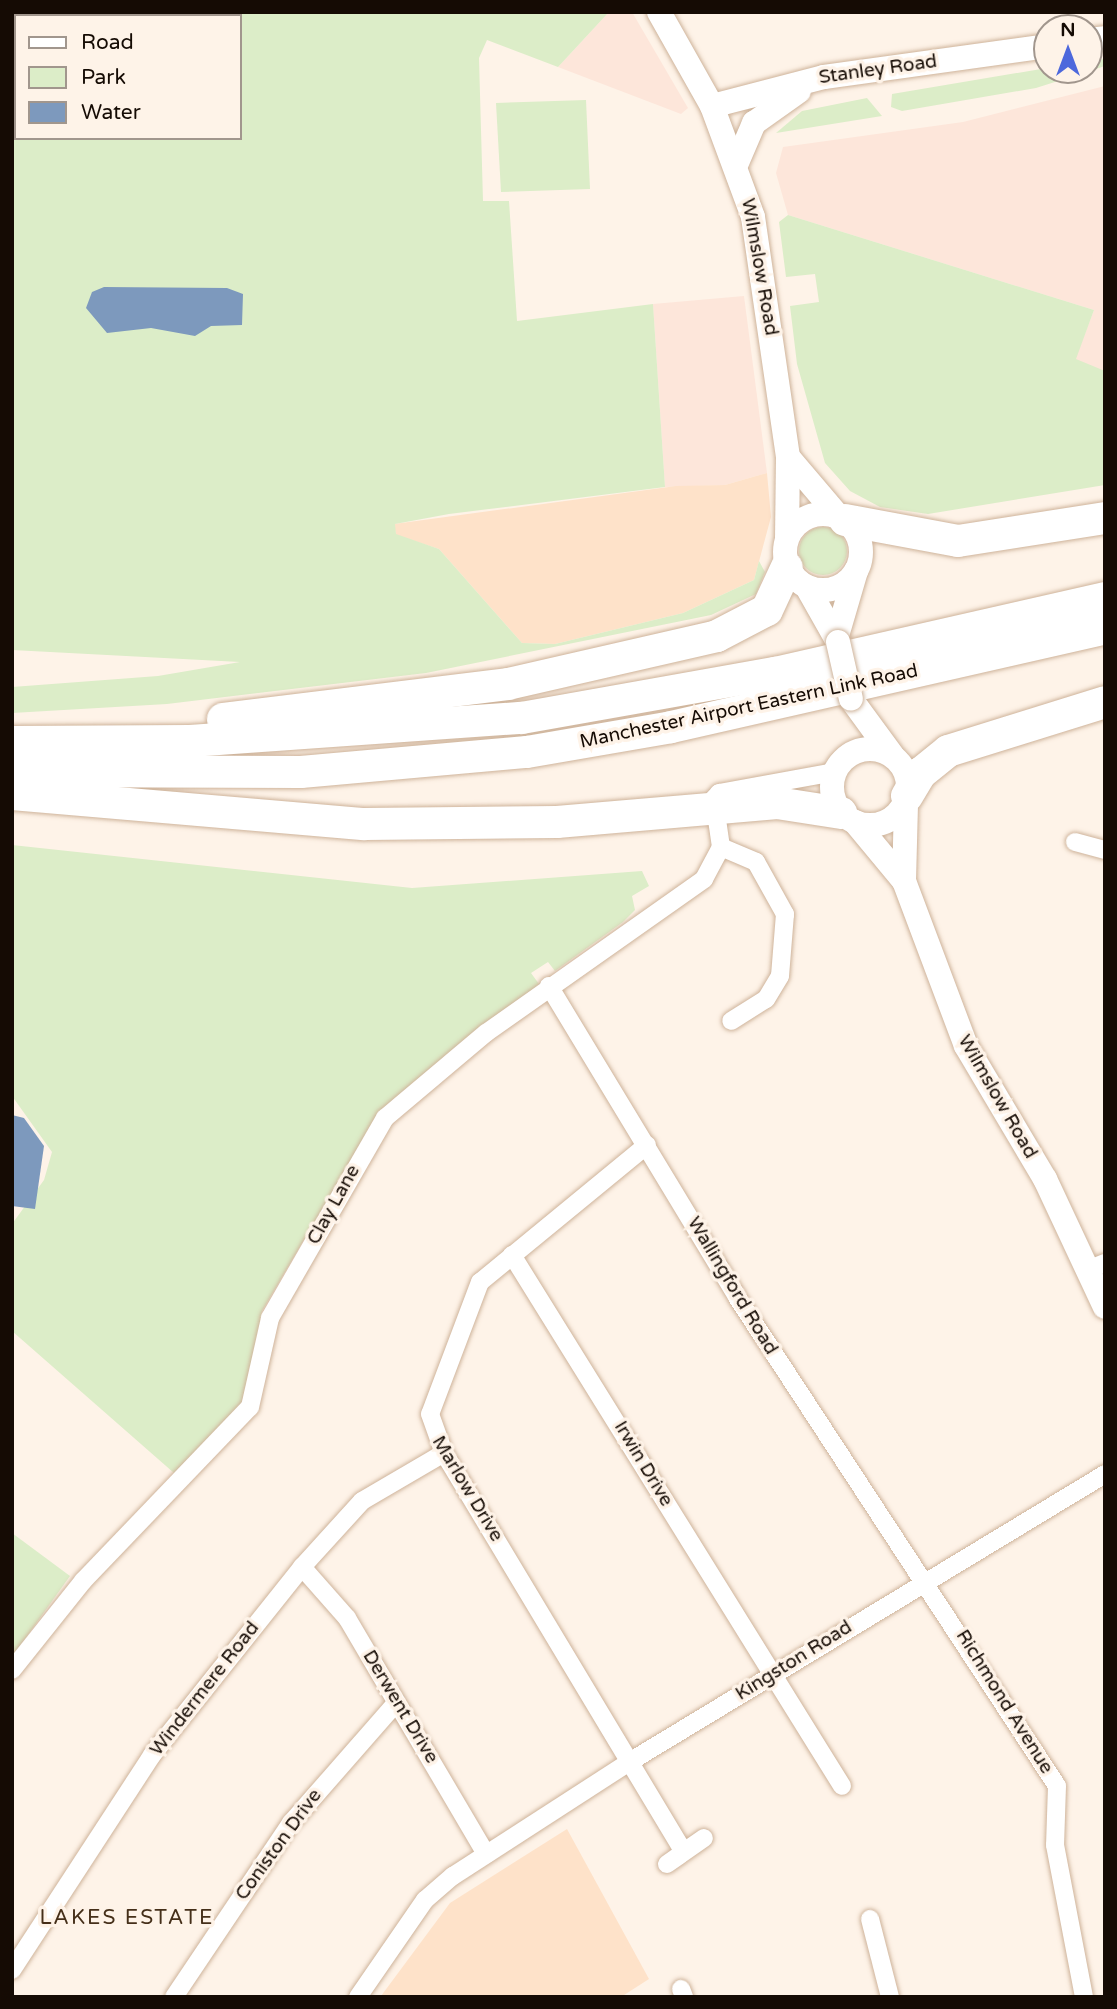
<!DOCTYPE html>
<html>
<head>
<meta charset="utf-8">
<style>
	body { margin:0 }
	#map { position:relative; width:1117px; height:2009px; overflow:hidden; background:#fef3e8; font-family:"Varela Round",sans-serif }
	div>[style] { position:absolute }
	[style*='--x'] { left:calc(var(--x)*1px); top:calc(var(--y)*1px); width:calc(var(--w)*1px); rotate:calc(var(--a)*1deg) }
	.commercial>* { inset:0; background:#fde6da }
	.built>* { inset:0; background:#fee2c9 }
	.green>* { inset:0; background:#dcedc8 }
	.round { border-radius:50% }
	.water>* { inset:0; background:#7d99bd }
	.roads { filter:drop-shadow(0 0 2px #ceb39a) drop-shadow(0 0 2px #ceb39a) }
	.street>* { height:18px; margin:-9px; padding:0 9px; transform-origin:9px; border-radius:9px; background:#fff }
	.secondary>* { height:24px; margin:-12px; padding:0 12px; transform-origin:12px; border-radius:12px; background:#fff }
	.secondary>.ring { margin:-12px; padding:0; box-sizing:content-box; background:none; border:24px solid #fff; border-radius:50% }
	.highway>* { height:32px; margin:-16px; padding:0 16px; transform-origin:16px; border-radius:16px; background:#fff }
	.bridges { filter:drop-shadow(0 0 2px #ceb39a) drop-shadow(0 0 2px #ceb39a) }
	.secondary-bridge>* { height:24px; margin:-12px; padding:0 12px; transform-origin:12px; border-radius:12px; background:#fff }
	span { translate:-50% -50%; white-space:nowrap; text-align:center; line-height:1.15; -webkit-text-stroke:7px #fef3e8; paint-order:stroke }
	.street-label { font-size:19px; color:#150b04 }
	.neighbourhood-label { font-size:21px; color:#452f19; letter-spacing:2px }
	.frame { position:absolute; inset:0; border:14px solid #150b04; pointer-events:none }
	.legend { position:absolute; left:14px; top:14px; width:228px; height:126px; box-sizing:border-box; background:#fef3e8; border:2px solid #a1968d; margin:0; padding:9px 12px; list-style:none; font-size:21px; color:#150b04 }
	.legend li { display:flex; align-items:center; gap:14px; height:35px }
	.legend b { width:35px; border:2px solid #a1968d }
	.north { position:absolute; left:1033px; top:14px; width:70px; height:70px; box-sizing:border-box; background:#fef3e8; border:2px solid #a1968d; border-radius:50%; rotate:0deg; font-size:19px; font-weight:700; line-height:28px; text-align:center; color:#150b04 }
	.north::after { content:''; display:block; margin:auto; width:24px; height:32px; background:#4d68dc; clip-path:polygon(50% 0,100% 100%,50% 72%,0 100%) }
</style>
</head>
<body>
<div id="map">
	<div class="commercial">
		<i style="clip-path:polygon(609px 12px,632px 12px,688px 108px,681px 114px,558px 67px)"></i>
		<i style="clip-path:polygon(1105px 86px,1105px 485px,1066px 383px,1094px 310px,788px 215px,776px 173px,783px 147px,963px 122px)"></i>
		<i style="clip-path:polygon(744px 296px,767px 473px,725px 485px,665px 487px,653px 304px)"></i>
	</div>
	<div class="built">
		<i style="clip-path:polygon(767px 473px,771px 517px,754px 580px,683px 613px,555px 644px,522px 643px,439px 549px,396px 535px,394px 524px,676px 486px,725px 485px)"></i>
		<i style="clip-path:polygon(567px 1829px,649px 1979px,621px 1997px,381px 1996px,450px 1903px)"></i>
	</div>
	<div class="green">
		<i style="clip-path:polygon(evenodd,12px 12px,609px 12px,558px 67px,487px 40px,479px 58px,483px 201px,509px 201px,517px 321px,653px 304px,665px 487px,449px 514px,395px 524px,396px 534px,439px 549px,522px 643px,555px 644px,683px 613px,754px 580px,759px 561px,765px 572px,756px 594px,711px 615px,426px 673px,167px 704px,12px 713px,12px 687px,158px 676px,240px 662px,12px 650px,12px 12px,16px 16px,240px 16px,240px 138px,16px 138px,16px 16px)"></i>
		<i style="clip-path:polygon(1105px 59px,1105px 66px,1036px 88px,902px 111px,891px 107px,892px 94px,1047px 68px,1089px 70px,1089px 61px)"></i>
		<i style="clip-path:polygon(867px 98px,882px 116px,776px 133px,802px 111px)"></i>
		<i style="clip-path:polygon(586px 100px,590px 189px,501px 192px,496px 103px)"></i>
		<i style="clip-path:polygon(788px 215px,1094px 310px,1076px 359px,1105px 371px,1105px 485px,928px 514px,880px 507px,850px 491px,825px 463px,797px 364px,790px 306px,819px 302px,815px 274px,786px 277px,779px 222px)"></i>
		<i class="round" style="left:799px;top:527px;width:48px;height:48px"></i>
		<i style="clip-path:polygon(12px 845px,412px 888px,642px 871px,649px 886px,632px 896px,635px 910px,623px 922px,555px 971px,548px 962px,531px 973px,539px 984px,376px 1117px,262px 1311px,246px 1400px,174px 1473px,12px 1331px,12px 1224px,44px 1180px,52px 1152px,12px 1096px)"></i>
		<i style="clip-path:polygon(12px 1533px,70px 1576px,12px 1657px)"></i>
	</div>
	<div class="water">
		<i style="clip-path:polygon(104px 287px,227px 288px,243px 294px,242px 325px,211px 326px,195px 336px,151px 328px,107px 333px,86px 308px,92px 292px)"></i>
		<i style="clip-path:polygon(12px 1115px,24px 1118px,44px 1146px,35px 1209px,12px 1206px)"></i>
	</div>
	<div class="roads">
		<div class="street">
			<i style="--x:1075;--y:842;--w:31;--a:15"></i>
			<i style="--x:721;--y:847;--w:38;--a:23"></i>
			<i style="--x:756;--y:862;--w:60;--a:60.9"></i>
			<i style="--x:785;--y:914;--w:62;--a:94.6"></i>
			<i style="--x:780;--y:976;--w:27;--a:121"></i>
			<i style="--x:766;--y:999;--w:41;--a:147.8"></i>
			<i style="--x:549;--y:986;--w:363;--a:58.8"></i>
			<i style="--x:737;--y:1297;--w:584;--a:56.8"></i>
			<i style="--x:1057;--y:1786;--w:59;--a:91.9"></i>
			<i style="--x:1055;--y:1845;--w:155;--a:79.2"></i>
			<i style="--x:647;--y:1145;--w:216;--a:140.6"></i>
			<i style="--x:480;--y:1282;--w:141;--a:110.7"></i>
			<i style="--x:430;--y:1414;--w:41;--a:70.3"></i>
			<i style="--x:444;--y:1453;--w:464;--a:59"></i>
			<i style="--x:512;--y:1255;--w:625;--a:58.14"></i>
			<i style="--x:1090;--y:1269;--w:16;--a:-22"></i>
			<i style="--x:302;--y:1567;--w:68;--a:48.6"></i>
			<i style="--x:347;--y:1618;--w:274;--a:59.5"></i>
			<i style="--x:12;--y:1670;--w:114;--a:-51.4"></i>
			<i style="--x:83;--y:1581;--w:241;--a:-46.2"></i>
			<i style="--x:250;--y:1407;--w:91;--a:-77.3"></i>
			<i style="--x:270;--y:1318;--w:231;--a:-60.1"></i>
			<i style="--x:385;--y:1118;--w:132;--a:-40.1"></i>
			<i style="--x:486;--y:1033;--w:267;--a:-35.2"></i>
			<i style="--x:704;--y:879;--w:36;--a:-62"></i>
			<i style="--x:721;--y:847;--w:49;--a:-98.3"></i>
			<i style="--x:714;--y:799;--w:8;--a:-50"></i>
			<i style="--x:719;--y:793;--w:117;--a:-10.3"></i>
			<i style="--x:667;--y:1864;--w:45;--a:-35.1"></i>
			<i style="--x:870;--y:1919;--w:81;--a:75.6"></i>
			<i style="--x:12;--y:1970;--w:257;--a:-56.9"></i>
			<i style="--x:152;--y:1755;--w:241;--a:-51.4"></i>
			<i style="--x:302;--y:1567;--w:89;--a:-47.7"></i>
			<i style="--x:362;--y:1501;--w:95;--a:-30.3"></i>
			<i style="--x:681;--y:1989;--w:9;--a:69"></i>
			<i style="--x:174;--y:1997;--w:210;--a:-56.1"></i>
			<i style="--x:291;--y:1823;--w:159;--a:-48.8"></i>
			<i style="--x:358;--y:1997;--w:118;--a:-55.4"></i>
			<i style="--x:425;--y:1900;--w:37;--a:-41"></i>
			<i style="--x:453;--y:1876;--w:212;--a:-32.9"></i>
			<i style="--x:631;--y:1761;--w:554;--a:-31.19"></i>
		</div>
		<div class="secondary">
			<i style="--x:659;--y:12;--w:108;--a:60.6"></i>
			<i style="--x:712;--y:106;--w:118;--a:69.7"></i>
			<i style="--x:753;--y:217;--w:243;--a:81.7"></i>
			<i style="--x:788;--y:457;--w:80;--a:90.7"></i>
			<i style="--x:1089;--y:40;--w:16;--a:-7"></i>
			<i style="--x:712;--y:106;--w:116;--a:-14.5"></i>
			<i style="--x:824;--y:77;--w:225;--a:-7.9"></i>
			<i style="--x:736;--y:165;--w:46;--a:-66.8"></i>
			<i style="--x:754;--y:123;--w:55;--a:-35.4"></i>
			<i style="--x:788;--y:457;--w:79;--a:49.6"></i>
			<i class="ring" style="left:785px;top:514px;width:52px;height:52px"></i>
			<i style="--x:807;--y:587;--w:63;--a:60.6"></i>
			<i style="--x:837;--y:636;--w:68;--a:-73.7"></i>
			<i style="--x:851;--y:699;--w:69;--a:53.8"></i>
			<i class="ring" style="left:832px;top:749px;width:52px;height:52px"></i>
			<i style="--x:855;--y:822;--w:77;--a:50.3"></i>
			<i style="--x:904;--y:881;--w:176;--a:69.4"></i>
			<i style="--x:966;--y:1046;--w:155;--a:59.3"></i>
			<i style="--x:1045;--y:1179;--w:141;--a:64.9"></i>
			<i style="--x:904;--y:881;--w:79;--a:-88.5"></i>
		</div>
		<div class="highway">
			<i style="--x:845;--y:520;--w:115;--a:10.5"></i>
			<i style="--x:958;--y:541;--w:149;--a:-8.9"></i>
			<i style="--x:223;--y:719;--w:287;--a:-7"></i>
			<i style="--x:508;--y:684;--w:214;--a:-12.9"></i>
			<i style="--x:717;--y:636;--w:56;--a:-27.5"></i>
			<i style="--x:767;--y:610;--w:47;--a:-65.1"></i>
			<i style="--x:12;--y:742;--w:178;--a:-0.3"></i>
			<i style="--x:190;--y:741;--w:333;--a:-4"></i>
			<i style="--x:522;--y:718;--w:257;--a:-10.1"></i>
			<i style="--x:775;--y:673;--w:338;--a:-12.8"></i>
			<i style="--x:12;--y:771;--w:289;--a:0.2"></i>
			<i style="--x:301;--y:772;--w:227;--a:-5.1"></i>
			<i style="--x:527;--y:752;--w:146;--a:-9.8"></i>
			<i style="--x:671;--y:727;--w:445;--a:-12.8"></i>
			<i style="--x:12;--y:794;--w:354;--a:4.9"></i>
			<i style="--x:365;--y:824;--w:192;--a:-0.6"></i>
			<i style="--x:557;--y:822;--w:221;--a:-4.9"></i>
			<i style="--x:777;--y:803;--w:65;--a:8.9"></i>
			<i style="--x:907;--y:796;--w:27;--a:-59"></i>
			<i style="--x:921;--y:773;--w:35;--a:-39"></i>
			<i style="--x:948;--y:751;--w:164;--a:-17.3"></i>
		</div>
	</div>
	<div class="bridges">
		<div class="secondary-bridge">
			<i style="--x:838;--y:642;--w:58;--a:77.2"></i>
		</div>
	</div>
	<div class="street-label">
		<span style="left:878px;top:70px;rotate:-8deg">Stanley Road</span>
		<span style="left:759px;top:267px;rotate:80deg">Wilmslow Road</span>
		<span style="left:749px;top:707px;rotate:-12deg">Manchester Airport Eastern Link Road</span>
		<span style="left:997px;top:1097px;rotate:60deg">Wilmslow Road</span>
		<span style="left:334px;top:1205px;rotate:-61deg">Clay Lane</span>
		<span style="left:732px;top:1286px;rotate:59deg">Wallingford Road</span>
		<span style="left:643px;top:1464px;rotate:59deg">Irwin Drive</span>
		<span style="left:467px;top:1489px;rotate:59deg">Marlow Drive</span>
		<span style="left:794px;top:1661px;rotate:-32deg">Kingston Road</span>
		<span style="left:205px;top:1689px;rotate:-52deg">Windermere Road</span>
		<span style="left:1004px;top:1702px;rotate:58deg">Richmond Avenue</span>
		<span style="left:400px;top:1707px;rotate:59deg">Derwent Drive</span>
		<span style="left:279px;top:1845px;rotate:-54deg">Coniston Drive</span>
	</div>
	<div class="neighbourhood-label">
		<span style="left:127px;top:1918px">LAKES ESTATE</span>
	</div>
	<div class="frame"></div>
	<ul class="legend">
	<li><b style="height:9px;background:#fff"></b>Road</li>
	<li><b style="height:19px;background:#dcedc8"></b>Park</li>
	<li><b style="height:19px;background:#7d99bd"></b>Water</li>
	</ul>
	<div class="north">N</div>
</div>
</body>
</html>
